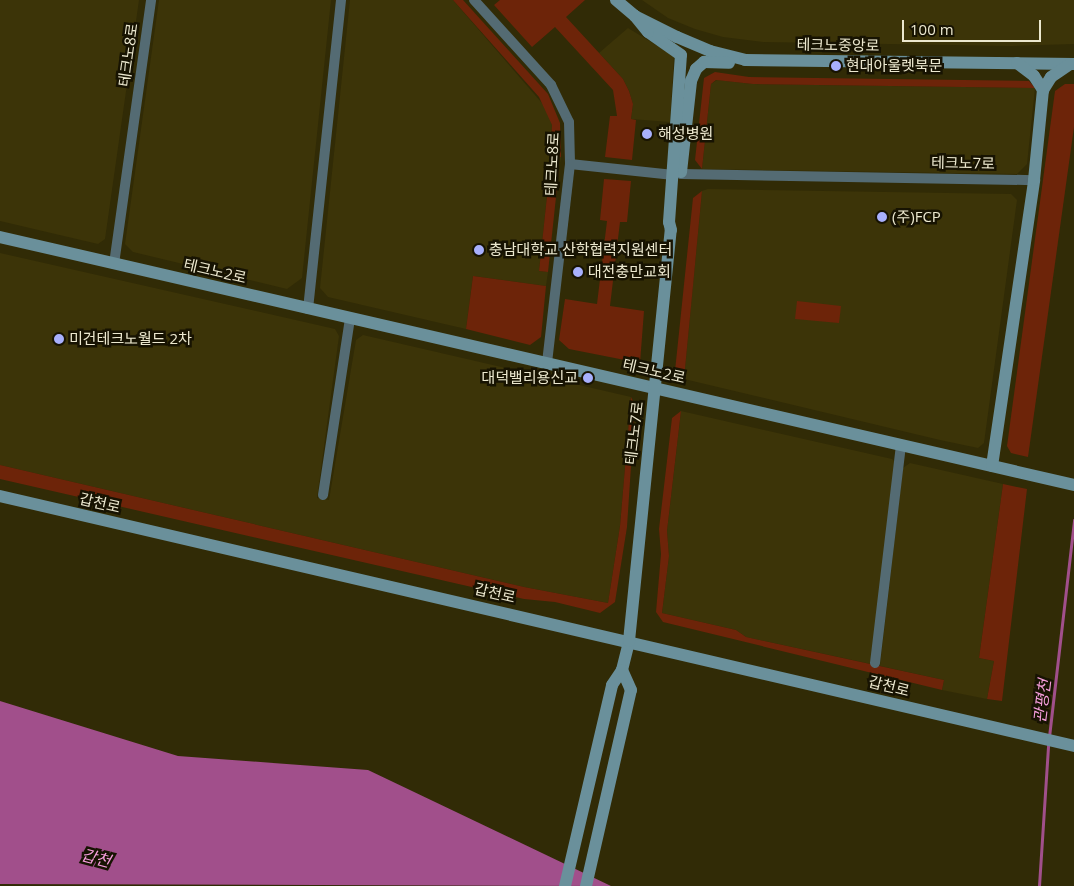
<!DOCTYPE html>
<html>
<head>
<meta charset="utf-8">
<style>
	body { margin:0 }
	#map { position:relative; width:1074px; height:886px; overflow:hidden; background:#312b06; font-family:"Open Sans","Noto Sans KR",sans-serif }
	div>[style] { position:absolute }
	[style*='--x'] { left:calc(var(--x)*1px); top:calc(var(--y)*1px); width:calc(var(--w)*1px); rotate:calc(var(--a)*1deg) }
	.built>* { inset:0; background:#3c3408 }
	.green>* { inset:0; background:#6d2409 }
	.water>* { inset:0; background:#a14f8b }
	.stream>* { height:2.5px; margin:-1.25px; padding:0 1.25px; transform-origin:1.25px; border-radius:1.25px; background:#a14f8b }
	.street>* { height:10px; margin:-5px; padding:0 5px; transform-origin:5px; border-radius:5px; background:#546b73 }
	.secondary>* { height:12px; margin:-6px; padding:0 6px; transform-origin:6px; border-radius:6px; background:#6a909b }
	.dots>* { width:14px; height:14px; translate:-50% -50%; box-sizing:border-box; border:2px solid #171302; border-radius:50% }
	span { translate:-50% -50%; white-space:nowrap; text-align:center; line-height:1.15; -webkit-text-stroke:5px #171302; paint-order:stroke }
	.street-label { font-size:15px; color:#ece8cf }
	.poi-label { font-size:15px; color:#ece8cf }
	.left { translate:0 -50%; text-align:left }
	.right { translate:-100% -50%; text-align:right }
	.water-label { font-size:16px; color:#f69edc; font-style:italic }
	.scale { position:absolute; left:902px; top:20px; width:139px; height:22px; box-sizing:border-box; border:2px solid #ece8cf; border-top:0; padding-left:6px; font-size:15px; line-height:18px; white-space:nowrap; color:#ece8cf; -webkit-text-stroke:4px #171302; paint-order:stroke }
</style>
</head>
<body>
<div id="map">
	<div class="built">
		<i style="clip-path:polygon(0 0,139px 0,105px 239px,98px 244px,0 221px)"></i>
		<i style="clip-path:polygon(159px 0,331px 0,302px 278px,287px 289px,133px 252px,125px 244px)"></i>
		<i style="clip-path:polygon(350px 0,453px 0,547px 109px,552px 125px,550px 156px,561px 157px,559px 169px,550px 168px,539px 271px,548px 272px,546px 286px,473px 276px,466px 329px,328px 297px,320px 288px)"></i>
		<i style="clip-path:polygon(642px 0,1074px 0,1074px 44px,1012px 46px,763px 42px,723px 37px,695px 29px,668px 18px)"></i>
		<i style="clip-path:polygon(628px 28px,674px 56px,670px 122px,631px 119px,633px 104px,629px 91px,623px 79px,599px 53px)"></i>
		<i style="clip-path:polygon(717px 80px,753px 84px,1035px 88px,1027px 164px,1017px 174px,702px 169px,711px 84px)"></i>
		<i style="clip-path:polygon(708px 189px,1011px 194px,1017px 200px,984px 443px,978px 448px,940px 440px,684px 379px,702px 191px)"></i>
		<i style="clip-path:polygon(0 253px,335px 329px,339px 336px,317px 498px,329px 500px,356px 340px,363px 335px,631px 397px,620px 526px,608px 603px,524px 587px,0 465px)"></i>
		<i style="clip-path:polygon(681px 411px,892px 459px,896px 463px,871px 664px,746px 637px,736px 630px,662px 613px,669px 556px,667px 531px)"></i>
		<i style="clip-path:polygon(910px 463px,1003px 484px,979px 658px,994px 661px,987px 699px,942px 690px,944px 680px,880px 666px,903px 468px)"></i>
	</div>
	<div class="green">
		<i style="clip-path:polygon(453px 0,463px 0,548px 94px,560px 123px,561px 157px,550px 156px,552px 125px,539px 97px)"></i>
		<i style="clip-path:polygon(500px 0,585px 0,566px 17px,623px 79px,629px 91px,633px 104px,631px 119px,636px 120px,632px 160px,605px 157px,610px 116px,617px 116px,613px 90px,555px 27px,532px 47px,494px 5px)"></i>
		<i style="clip-path:polygon(715px 72px,749px 77px,1029px 81px,1035px 88px,753px 84px,716px 80px,711px 84px,702px 169px,695px 160px,704px 78px)"></i>
		<i style="clip-path:polygon(1065px 84px,1074px 84px,1074px 127px,1028px 457px,1011px 453px,1007px 446px,1055px 91px)"></i>
		<i style="clip-path:polygon(550px 168px,559px 169px,548px 272px,539px 271px)"></i>
		<i style="clip-path:polygon(604px 179px,631px 181px,627px 222px,620px 222px,610px 306px,644px 311px,640px 363px,569px 349px,559px 340px,565px 299px,597px 304px,607px 221px,600px 220px)"></i>
		<i style="clip-path:polygon(702px 191px,693px 286px,684px 379px,675px 371px,693px 198px)"></i>
		<i style="clip-path:polygon(473px 276px,546px 286px,541px 337px,530px 345px,466px 329px)"></i>
		<i style="clip-path:polygon(797px 301px,841px 306px,839px 323px,795px 319px)"></i>
		<i style="clip-path:polygon(631px 397px,635px 405px,627px 527px,615px 602px,600px 613px,555px 602px,524px 599px,0 479px,0 465px,524px 587px,608px 603px,620px 526px)"></i>
		<i style="clip-path:polygon(681px 411px,667px 531px,669px 556px,662px 613px,736px 630px,746px 637px,944px 680px,942px 690px,663px 622px,656px 612px,661px 554px,659px 529px,672px 418px)"></i>
		<i style="clip-path:polygon(1003px 484px,1027px 489px,1002px 701px,987px 699px,994px 661px,979px 658px)"></i>
	</div>
	<div class="water">
		<i style="clip-path:polygon(0 701px,178px 756px,368px 770px,611px 886px,0 884px)"></i>
	</div>
	<div class="stream">
		<i style="--x:1049;--y:737;--w:218;--a:-83.4"></i>
		<i style="--x:1039;--y:886;--w:141;--a:-86.3"></i>
	</div>
	<div class="street">
		<i style="--x:474;--y:0;--w:115;--a:47.8"></i>
		<i style="--x:551;--y:85;--w:41;--a:64.1"></i>
		<i style="--x:569;--y:122;--w:42;--a:88.6"></i>
		<i style="--x:570;--y:164;--w:200;--a:96.6"></i>
		<i style="--x:570;--y:164;--w:104;--a:6.1"></i>
		<i style="--x:681;--y:174;--w:353;--a:1"></i>
		<i style="--x:114;--y:264;--w:267;--a:-82"></i>
		<i style="--x:308;--y:309;--w:311;--a:-83.9"></i>
		<i style="--x:323;--y:495;--w:179;--a:-81.3"></i>
		<i style="--x:875;--y:663;--w:219;--a:-83.2"></i>
	</div>
	<div class="secondary">
		<i style="--x:616;--y:0;--w:25;--a:40"></i>
		<i style="--x:635;--y:16;--w:47;--a:26.6"></i>
		<i style="--x:677;--y:37;--w:36;--a:23"></i>
		<i style="--x:710;--y:51;--w:36;--a:14"></i>
		<i style="--x:745;--y:60;--w:329;--a:0.7"></i>
		<i style="--x:1017;--y:63;--w:21;--a:37"></i>
		<i style="--x:1034;--y:76;--w:17;--a:57"></i>
		<i style="--x:681;--y:172;--w:92;--a:-83.7"></i>
		<i style="--x:691;--y:81;--w:13;--a:-67"></i>
		<i style="--x:696;--y:69;--w:11;--a:-41"></i>
		<i style="--x:704;--y:62;--w:25;--a:2"></i>
		<i style="--x:0;--y:237;--w:1102;--a:13"></i>
		<i style="--x:992;--y:466;--w:289;--a:-81.6"></i>
		<i style="--x:1034;--y:180;--w:90;--a:-84.3"></i>
		<i style="--x:1043;--y:90;--w:15;--a:-58"></i>
		<i style="--x:1051;--y:77;--w:23;--a:-34"></i>
		<i style="--x:0;--y:496;--w:1103;--a:13.1"></i>
		<i style="--x:565;--y:886;--w:206;--a:-76.8"></i>
		<i style="--x:612;--y:685;--w:18;--a:-56"></i>
		<i style="--x:622;--y:670;--w:30;--a:-76"></i>
		<i style="--x:629;--y:641;--w:413;--a:-84.2"></i>
		<i style="--x:671;--y:230;--w:8;--a:-104"></i>
		<i style="--x:669;--y:222;--w:167;--a:-85.9"></i>
		<i style="--x:681;--y:55;--w:40;--a:-145.1"></i>
		<i style="--x:648;--y:32;--w:21;--a:-129"></i>
		<i style="--x:586;--y:886;--w:201;--a:-77.1"></i>
		<i style="--x:631;--y:690;--w:22;--a:-114"></i>
	</div>
	<div class="dots">
		<i style="left:836px;top:66px;background:#a8b0fc"></i>
		<i style="left:647px;top:134px;background:#a8b0fc"></i>
		<i style="left:882px;top:217px;background:#a8b0fc"></i>
		<i style="left:479px;top:250px;background:#a8b0fc"></i>
		<i style="left:578px;top:272px;background:#a8b0fc"></i>
		<i style="left:59px;top:339px;background:#a8b0fc"></i>
		<i style="left:588px;top:378px;background:#a8b0fc"></i>
	</div>
	<div class="street-label">
		<span style="left:838px;top:45px;rotate:1deg">테크노중앙로</span>
		<span style="left:128px;top:55px;rotate:-82deg">테크노8로</span>
		<span style="left:963px;top:163px;rotate:1deg">테크노7로</span>
		<span style="left:552px;top:164px;rotate:-87deg">테크노8로</span>
		<span style="left:215px;top:271px;rotate:13deg">테크노2로</span>
		<span style="left:654px;top:371px;rotate:13deg">테크노2로</span>
		<span style="left:634px;top:433px;rotate:-83deg">테크노7로</span>
		<span style="left:100px;top:503px;rotate:13deg">갑천로</span>
		<span style="left:495px;top:593px;rotate:13deg">갑천로</span>
		<span style="left:889px;top:686px;rotate:14deg">갑천로</span>
	</div>
	<div class="poi-label">
		<span class="left" style="left:846px;top:66px">현대아울렛북문</span>
		<span class="left" style="left:658px;top:134px">해성병원</span>
		<span class="left" style="left:892px;top:217px">(주)FCP</span>
		<span class="left" style="left:489px;top:250px">충남대학교 산학협력지원센터</span>
		<span class="left" style="left:588px;top:272px">대전충만교회</span>
		<span class="left" style="left:69px;top:339px">미건테크노월드 2차</span>
		<span class="right" style="left:578px;top:378px">대덕밸리용신교</span>
	</div>
	<div class="water-label">
		<span style="left:1042px;top:701px;rotate:-83deg">관평천</span>
		<span style="left:96px;top:858px;rotate:15deg">갑천</span>
	</div>
	<div class="scale">100 m</div>
</div>
</body>
</html>
